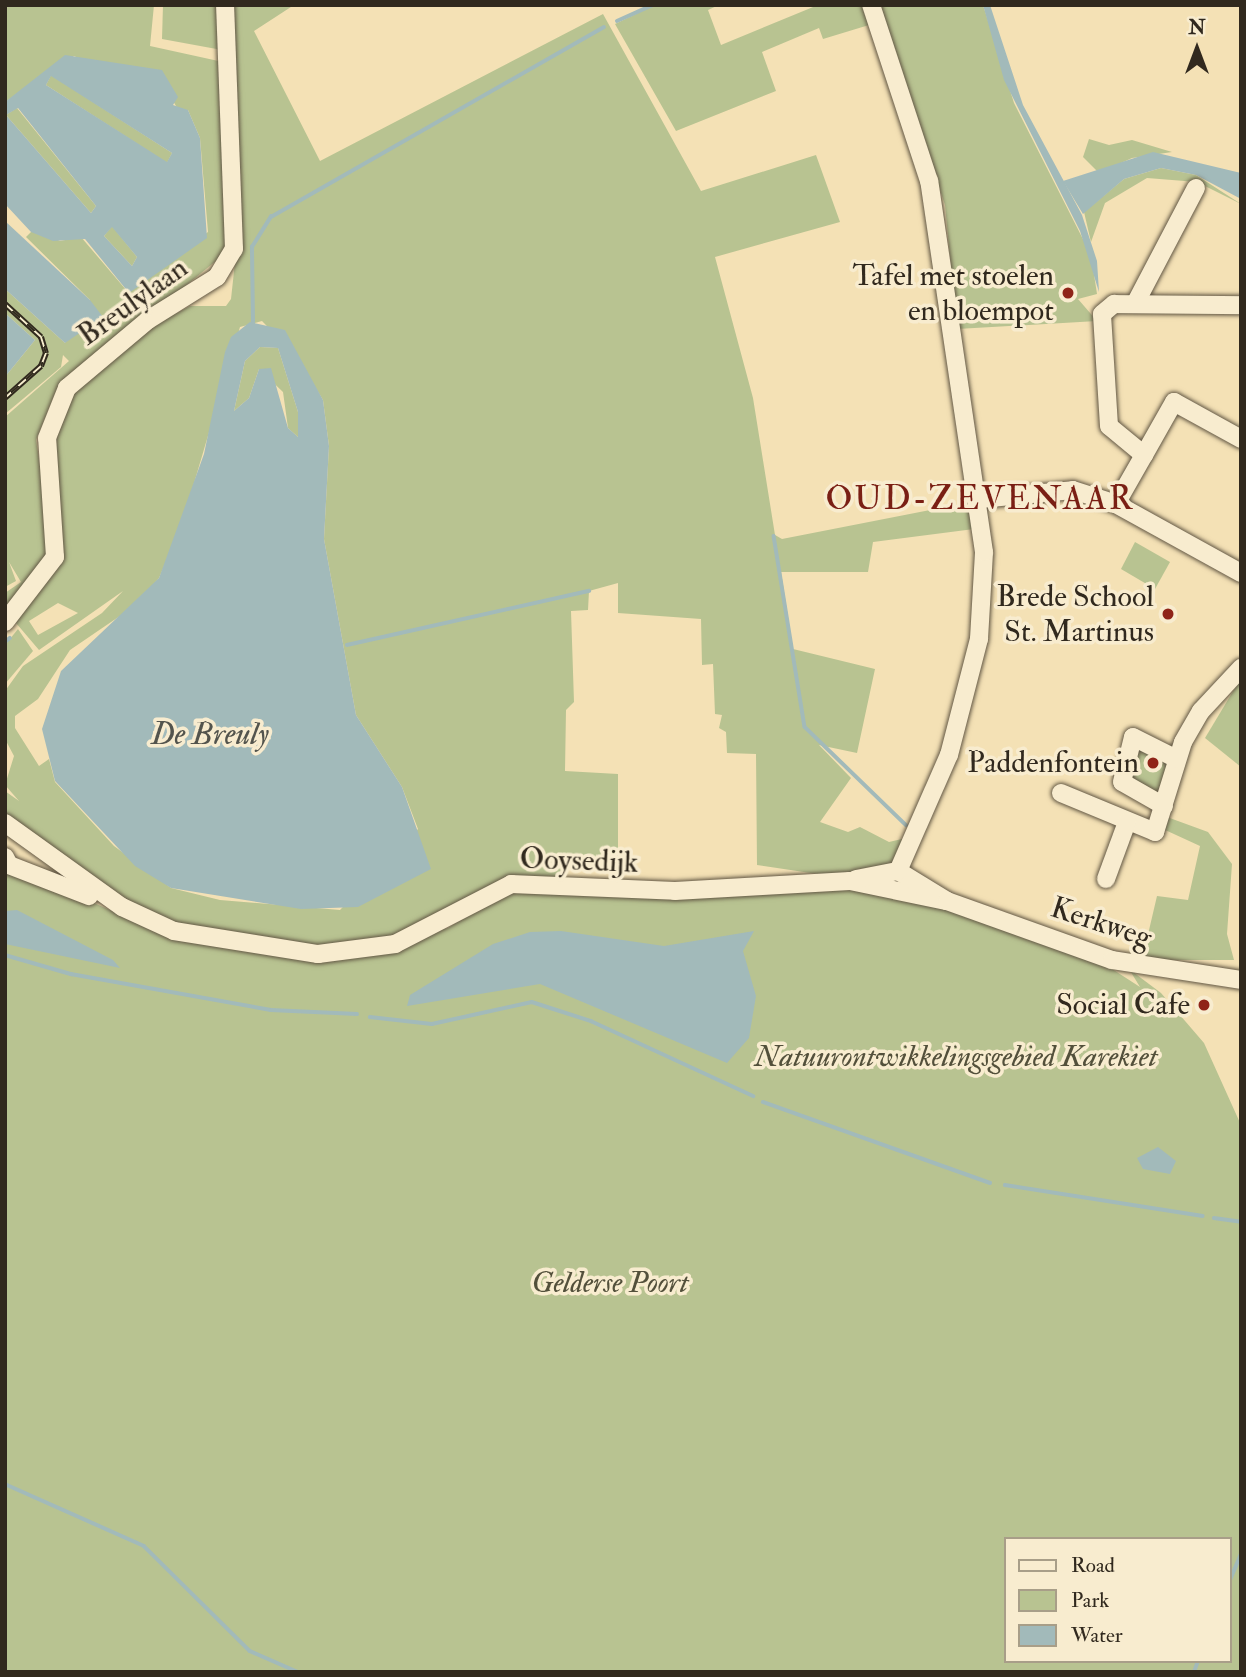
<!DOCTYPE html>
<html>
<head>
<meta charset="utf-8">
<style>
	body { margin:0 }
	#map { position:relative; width:1246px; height:1677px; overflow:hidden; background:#f4e1b5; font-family:"IM FELL Double Pica",serif }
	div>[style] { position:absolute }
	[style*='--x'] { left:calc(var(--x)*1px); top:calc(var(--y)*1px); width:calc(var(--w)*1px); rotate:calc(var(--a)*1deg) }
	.green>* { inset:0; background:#b8c391 }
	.water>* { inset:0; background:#a2baba }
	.stream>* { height:3.5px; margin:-1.75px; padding:0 1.75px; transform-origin:1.75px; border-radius:1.75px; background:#a2baba }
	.roads { filter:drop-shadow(0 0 2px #625744) drop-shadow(0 0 2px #625744) }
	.minor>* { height:18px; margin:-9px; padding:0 9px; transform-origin:9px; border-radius:9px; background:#f8eccf }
	.rail>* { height:6px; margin-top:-3px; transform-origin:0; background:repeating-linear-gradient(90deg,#f8eccf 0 10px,#31291e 0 20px); box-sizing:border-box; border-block:2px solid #31291e }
	.dots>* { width:19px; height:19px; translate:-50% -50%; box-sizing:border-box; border:4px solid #f8eccf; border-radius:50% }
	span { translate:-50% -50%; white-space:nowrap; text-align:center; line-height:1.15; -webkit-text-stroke:7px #f8eccf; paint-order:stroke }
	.poi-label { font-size:30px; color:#31291e }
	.right { translate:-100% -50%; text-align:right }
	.street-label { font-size:30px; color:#31291e }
	.park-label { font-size:30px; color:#53503b; font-style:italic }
	.water-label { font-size:32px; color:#53544d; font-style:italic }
	.quarter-label { font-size:33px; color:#7a1f14; letter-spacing:2px }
	.frame { position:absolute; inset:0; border:7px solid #31291e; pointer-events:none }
	.legend { position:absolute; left:1004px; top:1537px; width:228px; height:126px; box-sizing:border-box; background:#f8eccf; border:2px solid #a89e88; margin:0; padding:9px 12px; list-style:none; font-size:21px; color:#31291e }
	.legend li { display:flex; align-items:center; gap:14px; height:35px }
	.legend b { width:35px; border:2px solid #a89e88 }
	.north { position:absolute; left:1162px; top:14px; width:70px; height:70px; -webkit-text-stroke:5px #f8eccf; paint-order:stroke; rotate:0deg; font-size:19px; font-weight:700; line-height:28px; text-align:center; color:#31291e }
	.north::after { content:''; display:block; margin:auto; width:24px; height:32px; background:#31291e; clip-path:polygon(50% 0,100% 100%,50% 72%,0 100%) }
</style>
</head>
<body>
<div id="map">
	<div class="green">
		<i style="clip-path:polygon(5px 5px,154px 5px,150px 46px,223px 62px,231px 238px,217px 260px,55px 393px,36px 440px,51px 534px,44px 563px,5px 608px,5px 593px,21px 582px,9px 562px,16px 581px,5px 587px,5px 417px,69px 361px,63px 355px,61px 367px,5px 414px,5px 377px,35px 340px,5px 313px,5px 289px,65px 343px,90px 300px,26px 237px,34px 229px,60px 241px,81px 237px,127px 291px,208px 232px,200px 138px,188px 110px,179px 111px,173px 101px,74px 56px,5px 102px)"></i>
		<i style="clip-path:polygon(163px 5px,220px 5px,222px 50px,162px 39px)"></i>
		<i style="clip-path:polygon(evenodd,229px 5px,294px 5px,254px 31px,320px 161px,603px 14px,701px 191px,816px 155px,840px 222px,715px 257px,753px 398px,775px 535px,782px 539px,971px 502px,974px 529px,873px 542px,868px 572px,781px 572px,793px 649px,875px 669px,857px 753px,819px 745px,851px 778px,820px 822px,848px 832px,860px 827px,889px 842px,906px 838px,898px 860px,881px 871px,824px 875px,757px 865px,756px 754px,727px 753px,726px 732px,719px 728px,722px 715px,715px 714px,713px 664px,702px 665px,701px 619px,618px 613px,618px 583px,589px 591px,588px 610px,571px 611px,574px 702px,566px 710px,565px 771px,618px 774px,618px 860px,605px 868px,565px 862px,562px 877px,509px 877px,420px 929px,341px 950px,178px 928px,114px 896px,5px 813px,5px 791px,19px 801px,5px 785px,14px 756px,5px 739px,5px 691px,23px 666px,102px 613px,123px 591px,39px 650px,16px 623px,61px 553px,52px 450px,68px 397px,145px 330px,190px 306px,226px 306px,231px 299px,236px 253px,229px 5px,262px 321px,297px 357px,323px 400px,329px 446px,324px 539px,356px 715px,402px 787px,418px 829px,340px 910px,220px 900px,171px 888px,114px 846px,55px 782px,49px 759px,39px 766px,15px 728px,15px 716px,38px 699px,70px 650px,136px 605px,159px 578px,182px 524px,240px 327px,262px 321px,229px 5px,58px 603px,78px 613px,38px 635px,29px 621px,58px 603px)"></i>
		<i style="clip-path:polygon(655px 5px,719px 5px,708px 10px,721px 45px,818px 5px,862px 5px,869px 25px,823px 39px,819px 28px,762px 52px,776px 91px,676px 131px,615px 24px)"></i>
		<i style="clip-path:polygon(878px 5px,983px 5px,1014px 103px,1091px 255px,1097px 294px,1078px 299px,1097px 321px,957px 329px,945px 205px)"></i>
		<i style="clip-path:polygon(51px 75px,172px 153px,167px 163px,46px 85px)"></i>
		<i style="clip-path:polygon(17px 108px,96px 206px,91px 213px,6px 115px)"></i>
		<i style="clip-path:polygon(1089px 139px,1109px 145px,1132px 140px,1172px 152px,1132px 158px,1099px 173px,1083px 157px)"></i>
		<i style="clip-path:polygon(1161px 168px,1196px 175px,1241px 204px,1197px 182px,1147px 178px,1105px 203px,1091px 242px,1084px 212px,1124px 179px)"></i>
		<i style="clip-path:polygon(112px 226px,137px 257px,132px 266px,104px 236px)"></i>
		<i style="clip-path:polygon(260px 347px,278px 348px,298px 412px,298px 437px,288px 428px,283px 392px,259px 369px,249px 398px,234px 411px,245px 361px)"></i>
		<i style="clip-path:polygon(1135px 542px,1170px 562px,1155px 589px,1121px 569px)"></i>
		<i style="clip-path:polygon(18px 629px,33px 651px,5px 684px,5px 645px)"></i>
		<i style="clip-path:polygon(1241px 678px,1241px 767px,1205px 738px)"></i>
		<i style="clip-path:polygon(1139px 748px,1168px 762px,1157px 794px,1129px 781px)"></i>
		<i style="clip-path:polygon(1167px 817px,1208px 832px,1232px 864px,1227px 934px,1234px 960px,1142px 960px,1157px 896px,1188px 900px,1200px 846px,1163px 829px)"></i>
		<i style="clip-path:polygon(evenodd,26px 873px,137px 922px,305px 958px,448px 928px,508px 890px,851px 886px,982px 917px,1106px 965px,1140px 987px,1129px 969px,1161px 993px,1204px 1043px,1241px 1125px,1241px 1672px,5px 1672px,5px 875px,26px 873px,1006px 1539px,1230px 1539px,1230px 1661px,1006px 1661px,1006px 1539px)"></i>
	</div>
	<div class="water">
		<i style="clip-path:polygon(983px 5px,990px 5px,1023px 105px,1082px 215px,1097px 261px,1099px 292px,1080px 231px,1004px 80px)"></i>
		<i style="clip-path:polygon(evenodd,65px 55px,162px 70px,178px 97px,173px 105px,188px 110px,200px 138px,207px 238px,129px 293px,85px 239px,53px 241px,31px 232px,5px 204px,5px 102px,65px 55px,51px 76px,172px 153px,167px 162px,46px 85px,51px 76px,65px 55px,18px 108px,96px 206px,91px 213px,6px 115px,18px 108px,65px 55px,112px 227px,137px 257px,132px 266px,104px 236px,112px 227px)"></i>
		<i style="clip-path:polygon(1153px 152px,1241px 173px,1241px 199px,1196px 175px,1161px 168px,1124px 179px,1083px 214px,1063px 181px)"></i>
		<i style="clip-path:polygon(5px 221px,90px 300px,103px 317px,65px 343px,5px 289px)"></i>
		<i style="clip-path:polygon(5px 313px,35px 340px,5px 377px)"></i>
		<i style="clip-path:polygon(evenodd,250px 322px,285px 330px,323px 400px,329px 446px,324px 539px,356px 715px,402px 787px,431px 869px,358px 907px,301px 909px,171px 888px,135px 866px,55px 781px,42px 729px,61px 671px,159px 578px,204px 454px,225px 352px,231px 337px,250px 322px,260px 347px,278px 348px,298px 412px,298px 437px,288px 428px,271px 368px,259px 369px,249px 398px,234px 411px,245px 361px,260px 347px)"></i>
		<i style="clip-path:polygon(17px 910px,113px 960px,120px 968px,5px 944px,5px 911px)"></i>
		<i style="clip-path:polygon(561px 931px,664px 946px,754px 931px,743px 951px,756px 996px,749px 1038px,727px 1063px,540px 984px,407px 1006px,410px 995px,493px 944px,530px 932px)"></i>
		<i style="clip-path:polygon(1158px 1147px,1176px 1161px,1170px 1174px,1143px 1169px,1137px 1158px)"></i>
	</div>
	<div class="stream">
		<i style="--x:617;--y:21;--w:39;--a:-24"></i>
		<i style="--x:253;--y:322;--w:75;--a:-90.8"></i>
		<i style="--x:252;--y:247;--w:36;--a:-58"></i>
		<i style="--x:271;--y:217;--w:383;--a:-29.7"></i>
		<i style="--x:774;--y:536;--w:193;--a:80.8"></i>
		<i style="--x:805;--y:727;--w:141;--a:44.1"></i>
		<i style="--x:5;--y:642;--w:6;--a:-39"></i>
		<i style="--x:347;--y:645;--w:248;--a:-12.6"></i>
		<i style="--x:5;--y:955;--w:69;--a:16.1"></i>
		<i style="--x:71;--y:974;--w:203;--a:10.2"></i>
		<i style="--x:271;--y:1010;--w:86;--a:2.7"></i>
		<i style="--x:370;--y:1017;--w:62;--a:6.4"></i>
		<i style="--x:432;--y:1024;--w:102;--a:-12.4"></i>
		<i style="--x:532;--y:1002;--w:62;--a:17.9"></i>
		<i style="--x:591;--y:1021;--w:179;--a:24.8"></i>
		<i style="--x:763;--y:1102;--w:241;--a:19.6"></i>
		<i style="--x:1005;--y:1185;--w:200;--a:8.9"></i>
		<i style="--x:1214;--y:1218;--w:27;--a:8"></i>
		<i style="--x:5;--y:1484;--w:152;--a:24"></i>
		<i style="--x:144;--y:1546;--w:149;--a:44.7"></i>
		<i style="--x:250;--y:1651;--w:52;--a:23.6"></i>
		<i style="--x:1230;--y:1580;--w:28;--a:-67"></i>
		<i style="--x:1194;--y:1672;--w:12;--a:-70"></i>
	</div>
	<div class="roads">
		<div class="minor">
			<i style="--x:1135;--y:304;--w:131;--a:-62.3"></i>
			<i style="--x:1144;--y:455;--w:61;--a:-60.5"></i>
			<i style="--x:1174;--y:402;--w:77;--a:28.9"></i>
			<i style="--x:980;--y:499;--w:93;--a:-5.5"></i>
			<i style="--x:1073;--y:490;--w:45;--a:18"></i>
			<i style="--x:1116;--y:504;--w:143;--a:28.9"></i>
			<i style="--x:1116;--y:504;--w:56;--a:-60.3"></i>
			<i style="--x:1144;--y:455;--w:45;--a:-140.4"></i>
			<i style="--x:1109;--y:426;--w:112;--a:-93.6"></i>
			<i style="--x:1102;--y:314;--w:16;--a:-40"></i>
			<i style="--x:1114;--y:304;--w:127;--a:0.5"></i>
			<i style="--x:5;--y:622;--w:82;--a:-52.4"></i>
			<i style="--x:55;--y:557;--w:119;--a:-93.8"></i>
			<i style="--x:47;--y:438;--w:54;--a:-68.2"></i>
			<i style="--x:67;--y:388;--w:106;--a:-40"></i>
			<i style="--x:148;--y:320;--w:81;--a:-31.9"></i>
			<i style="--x:217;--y:277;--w:33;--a:-59"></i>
			<i style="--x:234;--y:249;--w:244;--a:-92.1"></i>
			<i style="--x:1061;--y:793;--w:102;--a:22.5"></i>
			<i style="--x:1155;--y:832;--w:94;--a:-72.7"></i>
			<i style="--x:1183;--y:742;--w:36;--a:-60"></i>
			<i style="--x:1201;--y:711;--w:59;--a:-47.1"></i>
			<i style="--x:1164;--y:806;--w:48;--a:-150.3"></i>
			<i style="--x:1122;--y:782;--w:46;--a:-76.3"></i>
			<i style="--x:1133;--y:737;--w:49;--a:26.6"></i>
			<i style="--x:5;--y:823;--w:144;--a:35.7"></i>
			<i style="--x:122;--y:907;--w:57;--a:24.8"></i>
			<i style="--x:174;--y:931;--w:146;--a:9.1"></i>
			<i style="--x:318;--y:954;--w:78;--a:-7.4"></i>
			<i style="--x:395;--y:944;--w:131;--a:-27.3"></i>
			<i style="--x:511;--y:884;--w:164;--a:2.4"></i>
			<i style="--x:675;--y:891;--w:175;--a:-3.3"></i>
			<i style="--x:850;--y:881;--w:99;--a:11.7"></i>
			<i style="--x:5;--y:857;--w:9;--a:63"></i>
			<i style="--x:9;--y:865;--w:86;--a:21.2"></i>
			<i style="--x:898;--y:871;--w:57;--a:31.5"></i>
			<i style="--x:947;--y:901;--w:175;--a:19.7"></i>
			<i style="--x:1112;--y:960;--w:131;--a:8.8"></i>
			<i style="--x:856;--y:879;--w:43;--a:-10.8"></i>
			<i style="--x:898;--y:871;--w:127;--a:-66.3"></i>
			<i style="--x:949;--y:755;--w:120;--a:-75.5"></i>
			<i style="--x:979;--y:639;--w:87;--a:-86.7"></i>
			<i style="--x:984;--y:552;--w:375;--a:-98.4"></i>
			<i style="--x:929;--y:181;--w:185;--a:-108.2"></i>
			<i style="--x:1106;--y:879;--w:61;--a:-69.8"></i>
		</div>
	</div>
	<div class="rail">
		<i style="--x:5;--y:304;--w:49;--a:42.5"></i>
		<i style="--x:41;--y:337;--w:17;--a:73"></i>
		<i style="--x:46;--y:353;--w:14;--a:111"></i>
		<i style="--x:41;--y:366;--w:48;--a:138.4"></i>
	</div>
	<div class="dots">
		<i style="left:1068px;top:293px;background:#8f2418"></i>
		<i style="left:1168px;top:614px;background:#8f2418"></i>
		<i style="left:1153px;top:763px;background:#8f2418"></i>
		<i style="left:1204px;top:1005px;background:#8f2418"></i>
	</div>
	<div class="poi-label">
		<span class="right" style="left:1054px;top:293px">Tafel met stoelen<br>en bloempot</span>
		<span class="right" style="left:1154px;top:614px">Brede School<br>St. Martinus</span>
		<span class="right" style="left:1139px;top:763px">Paddenfontein</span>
		<span class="right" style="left:1190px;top:1005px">Social Cafe</span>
	</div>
	<div class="street-label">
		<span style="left:133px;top:302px;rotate:-36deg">Breulylaan</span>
		<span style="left:579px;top:861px;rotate:2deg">Ooysedijk</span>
		<span style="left:1101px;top:923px;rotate:18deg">Kerkweg</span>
	</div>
	<div class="park-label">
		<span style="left:956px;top:1057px">Natuurontwikkelingsgebied Karekiet</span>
		<span style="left:610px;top:1283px">Gelderse Poort</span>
	</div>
	<div class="water-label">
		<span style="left:210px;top:734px">De Breuly</span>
	</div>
	<div class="quarter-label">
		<span style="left:980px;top:499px">OUD-ZEVENAAR</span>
	</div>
	<div class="frame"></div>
	<ul class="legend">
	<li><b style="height:9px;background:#f8eccf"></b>Road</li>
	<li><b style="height:19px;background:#b8c391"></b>Park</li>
	<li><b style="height:19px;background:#a2baba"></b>Water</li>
	</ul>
	<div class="north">N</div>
</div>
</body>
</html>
